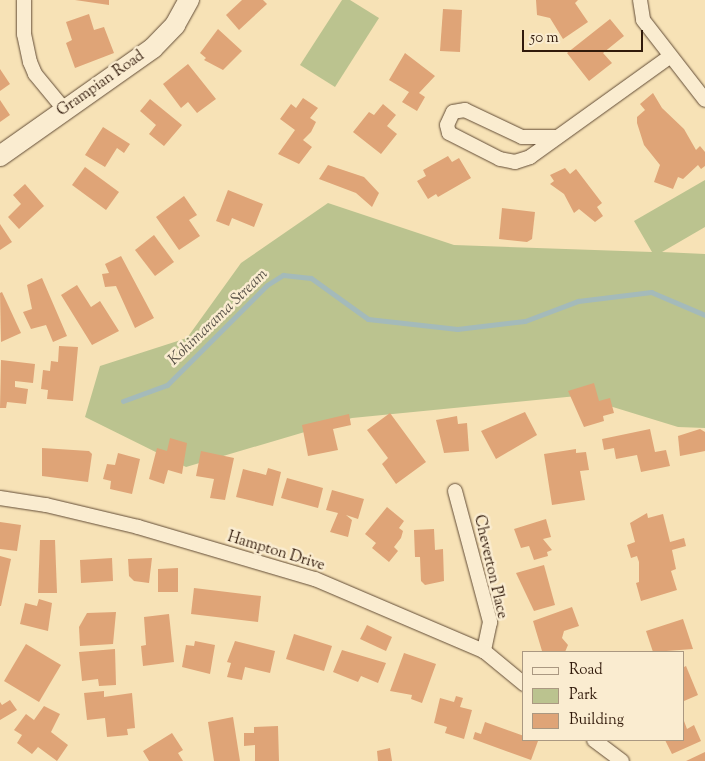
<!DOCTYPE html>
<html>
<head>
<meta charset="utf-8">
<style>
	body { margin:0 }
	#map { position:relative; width:705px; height:761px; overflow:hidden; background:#f7e2b6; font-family:"Sorts Mill Goudy",serif }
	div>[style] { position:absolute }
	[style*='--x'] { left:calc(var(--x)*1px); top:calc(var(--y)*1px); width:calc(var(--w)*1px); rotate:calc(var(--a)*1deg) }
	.green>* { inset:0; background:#bbc38f }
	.stream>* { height:5px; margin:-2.5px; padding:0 2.5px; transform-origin:2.5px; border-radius:2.5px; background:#a4baba }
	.building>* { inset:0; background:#dfa477 }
	.roads { filter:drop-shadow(0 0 1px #624c36) drop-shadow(0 0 1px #624c36) }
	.street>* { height:14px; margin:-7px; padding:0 7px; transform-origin:7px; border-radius:7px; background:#faecd0 }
	.secondary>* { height:20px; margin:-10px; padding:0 10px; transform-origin:10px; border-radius:10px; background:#faecd0 }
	span { translate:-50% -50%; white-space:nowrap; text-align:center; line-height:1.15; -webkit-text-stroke:5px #faecd0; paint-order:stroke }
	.street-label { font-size:15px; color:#311a0b }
	.water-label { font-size:16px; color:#595248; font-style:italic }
	.legend { position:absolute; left:522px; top:651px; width:162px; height:90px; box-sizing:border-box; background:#faecd0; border:1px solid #aa9881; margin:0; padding:6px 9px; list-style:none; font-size:15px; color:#311a0b }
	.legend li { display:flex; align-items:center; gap:10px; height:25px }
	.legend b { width:25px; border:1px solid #aa9881 }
	.scale { position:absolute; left:522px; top:30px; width:121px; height:22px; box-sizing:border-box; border:2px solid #311a0b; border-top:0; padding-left:6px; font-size:15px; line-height:18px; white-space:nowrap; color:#311a0b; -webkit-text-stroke:4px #faecd0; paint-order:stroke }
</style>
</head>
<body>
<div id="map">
	<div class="green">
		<i style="clip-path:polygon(342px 0,350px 0,379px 18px,335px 87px,300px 65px)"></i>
		<i style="clip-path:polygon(705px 180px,705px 227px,662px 252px,705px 254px,705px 428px,678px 427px,577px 396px,352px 418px,186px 467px,85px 417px,100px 366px,187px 338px,241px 263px,328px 203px,454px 245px,652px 252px,634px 221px)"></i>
	</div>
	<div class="stream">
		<i style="--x:123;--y:401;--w:47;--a:-20"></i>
		<i style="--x:167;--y:385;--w:141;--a:-45"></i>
		<i style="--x:267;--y:285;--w:19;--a:-32"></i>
		<i style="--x:283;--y:275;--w:28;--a:6"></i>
		<i style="--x:311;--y:278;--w:70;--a:35.7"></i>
		<i style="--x:368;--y:319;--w:90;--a:6.4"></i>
		<i style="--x:457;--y:329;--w:68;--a:-6.7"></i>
		<i style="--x:525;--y:321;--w:57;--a:-20.7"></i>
		<i style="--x:578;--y:301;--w:74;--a:-7"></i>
		<i style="--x:651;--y:292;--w:59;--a:23.1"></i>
	</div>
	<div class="building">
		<i style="clip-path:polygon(75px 0,109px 0,109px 5px)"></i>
		<i style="clip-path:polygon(242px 0,263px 0,267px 4px,239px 30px,226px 15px)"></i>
		<i style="clip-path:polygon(536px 0,578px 0,575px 3px,588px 22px,563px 39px,550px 18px,537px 15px)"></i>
		<i style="clip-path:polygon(443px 9px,462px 10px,460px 52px,440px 51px)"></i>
		<i style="clip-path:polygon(89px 14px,94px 30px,104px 27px,114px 53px,75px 68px,66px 43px,72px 40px,66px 22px)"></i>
		<i style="clip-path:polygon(610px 19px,624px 36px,603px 53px,612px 63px,589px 81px,567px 53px)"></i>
		<i style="clip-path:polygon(218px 29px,242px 51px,223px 70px,204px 60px,206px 58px,200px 53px)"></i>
		<i style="clip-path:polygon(405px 53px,435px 76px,419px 93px,425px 97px,417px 111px,402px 102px,409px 92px,389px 80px)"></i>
		<i style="clip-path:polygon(188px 64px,216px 99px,197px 113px,188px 102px,181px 108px,163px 84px)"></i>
		<i style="clip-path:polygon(0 69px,10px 84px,0 91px)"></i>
		<i style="clip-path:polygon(653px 93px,662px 108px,684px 129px,696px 150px,700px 146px,705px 152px,705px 166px,701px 169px,698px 165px,683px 179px,678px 177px,673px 189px,654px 182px,660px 165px,644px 145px,637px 123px,637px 117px,645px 110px,640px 104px)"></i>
		<i style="clip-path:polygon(303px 98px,318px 108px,310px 118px,316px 122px,311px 132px,303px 140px,312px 147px,299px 164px,278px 154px,295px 130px,280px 119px,291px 104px,296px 108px)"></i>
		<i style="clip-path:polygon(150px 99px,182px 125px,164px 146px,149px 134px,156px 125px,140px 111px)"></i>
		<i style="clip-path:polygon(0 100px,10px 115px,0 122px)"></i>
		<i style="clip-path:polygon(383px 104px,396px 115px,387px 126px,397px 134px,381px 154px,353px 132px,369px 112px,374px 115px)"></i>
		<i style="clip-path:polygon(103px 127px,130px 144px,124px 153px,117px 148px,105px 167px,85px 155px)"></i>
		<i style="clip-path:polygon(448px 156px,452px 162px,459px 158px,471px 178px,438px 197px,436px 194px,428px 199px,417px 181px,426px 176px,423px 170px)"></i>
		<i style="clip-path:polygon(328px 165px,364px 177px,379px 193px,372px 207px,356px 193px,319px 179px)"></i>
		<i style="clip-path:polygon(85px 167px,119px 192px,106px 210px,72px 185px)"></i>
		<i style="clip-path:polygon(565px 168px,570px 174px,576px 169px,602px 203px,597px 207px,603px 216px,595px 222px,579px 209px,574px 213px,564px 194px,550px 184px,554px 181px,550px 175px)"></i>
		<i style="clip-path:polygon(25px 184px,44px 206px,19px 229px,8px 217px,21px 204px,13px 195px)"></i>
		<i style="clip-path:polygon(228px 190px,263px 204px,254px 227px,232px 218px,229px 226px,216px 221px)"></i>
		<i style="clip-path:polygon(184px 196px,197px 215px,189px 220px,200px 236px,179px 250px,156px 217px)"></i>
		<i style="clip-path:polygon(502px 208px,535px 212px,532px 239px,527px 242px,499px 239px)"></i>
		<i style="clip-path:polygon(0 224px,12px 242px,0 250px)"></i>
		<i style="clip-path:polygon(154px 235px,174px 262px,155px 276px,135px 250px)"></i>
		<i style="clip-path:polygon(121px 256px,154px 318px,135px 328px,116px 286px,105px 287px,102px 274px,109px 273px,105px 264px)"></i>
		<i style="clip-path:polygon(42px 278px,67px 336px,53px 342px,46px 325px,31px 329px,23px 312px,32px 309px,27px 285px)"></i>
		<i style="clip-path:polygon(77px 285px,91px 307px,100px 301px,119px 331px,92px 345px,61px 295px)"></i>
		<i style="clip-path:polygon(2px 292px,21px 333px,1px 342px,0 293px)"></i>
		<i style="clip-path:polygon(59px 346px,78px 347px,73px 401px,47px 399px,48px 390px,41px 389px,43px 370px,50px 371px,51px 361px,58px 362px)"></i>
		<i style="clip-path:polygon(1px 360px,35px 364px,33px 383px,15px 381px,15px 387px,28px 389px,26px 404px,7px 402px,6px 408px,0 408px)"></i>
		<i style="clip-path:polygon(594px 383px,599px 401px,610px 398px,614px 413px,603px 416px,604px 421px,584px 427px,568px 391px)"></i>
		<i style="clip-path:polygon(525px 412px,537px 435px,496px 459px,481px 431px)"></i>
		<i style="clip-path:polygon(390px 413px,426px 462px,396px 484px,382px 464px,388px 458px,367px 430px)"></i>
		<i style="clip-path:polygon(349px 414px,351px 425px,333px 429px,338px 450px,308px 456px,302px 425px)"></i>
		<i style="clip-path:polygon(457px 416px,458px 424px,467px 423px,469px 451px,444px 453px,436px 420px)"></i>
		<i style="clip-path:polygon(650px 429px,655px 452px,666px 450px,670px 466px,641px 472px,637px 455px,616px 459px,614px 448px,604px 450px,602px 439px)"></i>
		<i style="clip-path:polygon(700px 429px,705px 432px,705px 451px,680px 456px,678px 436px)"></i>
		<i style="clip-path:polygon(170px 438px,187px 443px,182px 474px,168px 470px,164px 484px,149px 479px,157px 448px,167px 451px)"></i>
		<i style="clip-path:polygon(42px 448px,89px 451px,92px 454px,88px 482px,42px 476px)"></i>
		<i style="clip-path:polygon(576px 449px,576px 453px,586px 452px,589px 470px,580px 471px,585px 500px,552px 505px,544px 454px)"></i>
		<i style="clip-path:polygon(201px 451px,234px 458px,225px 500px,210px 498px,214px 479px,196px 476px)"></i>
		<i style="clip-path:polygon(118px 453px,140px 459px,132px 494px,110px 489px,111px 481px,103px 479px,107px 464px,115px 465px)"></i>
		<i style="clip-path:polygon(268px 468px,281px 472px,273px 506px,236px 497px,243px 469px,266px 475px)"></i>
		<i style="clip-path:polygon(287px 478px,323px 488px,318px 508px,281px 498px)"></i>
		<i style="clip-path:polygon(332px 490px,364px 499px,358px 519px,346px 515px,352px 520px,348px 537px,330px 532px,338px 513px,326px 510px)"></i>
		<i style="clip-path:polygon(387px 507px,404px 521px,399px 528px,403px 531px,401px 538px,394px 547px,398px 551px,389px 562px,372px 548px,376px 543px,365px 534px)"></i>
		<i style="clip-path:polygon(647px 513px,648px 518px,663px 514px,670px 542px,684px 538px,686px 546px,672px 550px,676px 569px,671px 571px,677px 590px,641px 601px,636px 583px,639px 582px,639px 562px,637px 556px,631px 558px,627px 545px,635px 542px,630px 523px)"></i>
		<i style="clip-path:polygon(546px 519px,551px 537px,543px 539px,552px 550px,547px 552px,548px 556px,534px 560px,529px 546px,521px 548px,514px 529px)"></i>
		<i style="clip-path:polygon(0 522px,21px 525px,17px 551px,0 549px)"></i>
		<i style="clip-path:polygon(434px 529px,435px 550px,443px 549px,444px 581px,425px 585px,421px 581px,420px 557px,415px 557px,414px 530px)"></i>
		<i style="clip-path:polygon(40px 540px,55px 540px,57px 593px,38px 593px)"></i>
		<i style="clip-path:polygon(0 556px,11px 559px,1px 606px,0 606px)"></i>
		<i style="clip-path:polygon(112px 558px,113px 581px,81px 583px,80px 560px)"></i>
		<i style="clip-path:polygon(152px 558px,149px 583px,134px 581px,129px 576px,128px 559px)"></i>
		<i style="clip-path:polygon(544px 565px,555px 605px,534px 611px,516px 573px)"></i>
		<i style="clip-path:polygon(178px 568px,178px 592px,158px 592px,158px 569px)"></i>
		<i style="clip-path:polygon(194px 588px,261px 596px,258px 622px,191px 614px)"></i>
		<i style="clip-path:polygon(39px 599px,52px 603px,48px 631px,20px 624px,25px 603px,37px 606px)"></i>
		<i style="clip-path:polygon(572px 607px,579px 626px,564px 631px,562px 638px,568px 645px,565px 652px,542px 651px,533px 621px)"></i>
		<i style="clip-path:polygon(116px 612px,113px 644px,80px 646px,79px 627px,87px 613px)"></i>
		<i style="clip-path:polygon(169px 614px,174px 662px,143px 666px,141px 646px,146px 645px,144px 617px)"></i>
		<i style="clip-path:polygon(683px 619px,693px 649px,653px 652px,646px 631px)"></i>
		<i style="clip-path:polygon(367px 625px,392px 637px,386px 651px,360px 639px)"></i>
		<i style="clip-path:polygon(294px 634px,332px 646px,324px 671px,286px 659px)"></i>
		<i style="clip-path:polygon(195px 641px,215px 645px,210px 674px,182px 667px,186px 645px,194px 646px)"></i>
		<i style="clip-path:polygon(235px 641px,275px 651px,270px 673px,245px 667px,242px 680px,227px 677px,231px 663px,227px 662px)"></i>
		<i style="clip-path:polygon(26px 644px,61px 665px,39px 702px,4px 681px)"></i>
		<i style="clip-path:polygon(115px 649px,116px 685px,99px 686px,98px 679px,82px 681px,79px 652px)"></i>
		<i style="clip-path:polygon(342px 650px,386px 663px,378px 683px,361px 676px,358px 682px,333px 672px)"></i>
		<i style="clip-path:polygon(404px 653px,436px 664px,422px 703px,411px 699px,412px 695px,390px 691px)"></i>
		<i style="clip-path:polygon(686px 666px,698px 695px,684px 701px,684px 667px)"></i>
		<i style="clip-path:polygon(104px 691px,104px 697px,132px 693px,135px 728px,127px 729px,128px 735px,107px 737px,105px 718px,87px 720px,84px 693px)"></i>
		<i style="clip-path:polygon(456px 696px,463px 698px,460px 707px,472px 710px,464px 739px,445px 733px,447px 727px,434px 723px,440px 698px,454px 702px)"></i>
		<i style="clip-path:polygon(10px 700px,17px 710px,0 720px,0 702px,2px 705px)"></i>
		<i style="clip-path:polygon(44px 706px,60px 714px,51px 732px,68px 745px,57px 761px,38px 747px,32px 754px,17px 743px,22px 735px,14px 730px,26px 714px,34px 720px)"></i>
		<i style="clip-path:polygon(233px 717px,240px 761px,214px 761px,208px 722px)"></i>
		<i style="clip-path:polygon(684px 721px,687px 729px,694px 725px,701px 741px,672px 754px,665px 740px,684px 740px)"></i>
		<i style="clip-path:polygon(485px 722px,524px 736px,524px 740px,538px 741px,531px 760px,473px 739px,475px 732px,481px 734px)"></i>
		<i style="clip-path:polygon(278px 726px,279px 761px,255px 761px,255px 745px,244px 746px,244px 733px,254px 733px,254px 727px)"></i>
		<i style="clip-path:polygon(172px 733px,183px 750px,178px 753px,183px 761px,149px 761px,143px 751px)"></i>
		<i style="clip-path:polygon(390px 748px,392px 761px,378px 761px,377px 751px)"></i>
		<i style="clip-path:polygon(705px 752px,705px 761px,686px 761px)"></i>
	</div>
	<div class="roads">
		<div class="street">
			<i style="--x:24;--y:0;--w:34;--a:90"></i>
			<i style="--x:24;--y:34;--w:29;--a:78"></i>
			<i style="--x:30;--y:62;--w:13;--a:67"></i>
			<i style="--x:35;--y:74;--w:45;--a:50.4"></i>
			<i style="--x:640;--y:0;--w:20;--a:81"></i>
			<i style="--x:643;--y:20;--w:101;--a:52.2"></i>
			<i style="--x:557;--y:137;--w:35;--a:180"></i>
			<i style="--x:522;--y:137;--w:63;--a:-154.7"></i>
			<i style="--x:465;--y:110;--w:12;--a:171"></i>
			<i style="--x:453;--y:112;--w:14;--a:115"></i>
			<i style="--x:447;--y:125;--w:8;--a:76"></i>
			<i style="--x:449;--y:133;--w:57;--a:27"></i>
			<i style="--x:500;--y:159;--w:15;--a:11"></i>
			<i style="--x:515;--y:162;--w:16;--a:-18"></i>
			<i style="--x:530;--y:157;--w:171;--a:-35.7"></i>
			<i style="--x:455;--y:491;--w:136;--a:75"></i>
			<i style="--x:490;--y:622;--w:30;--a:102"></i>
			<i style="--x:0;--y:498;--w:47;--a:8.7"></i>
			<i style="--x:46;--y:505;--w:95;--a:13.4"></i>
			<i style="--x:138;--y:527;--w:184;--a:16.4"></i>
			<i style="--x:315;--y:579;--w:184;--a:23.1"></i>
			<i style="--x:484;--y:651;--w:52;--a:39.5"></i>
			<i style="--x:594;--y:740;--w:35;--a:37"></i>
		</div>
		<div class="secondary">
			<i style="--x:0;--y:156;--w:187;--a:-35.2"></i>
			<i style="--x:153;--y:48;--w:32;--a:-46"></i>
			<i style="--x:175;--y:25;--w:29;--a:-61"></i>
		</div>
	</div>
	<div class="street-label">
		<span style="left:101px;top:84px;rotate:-35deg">Grampian Road</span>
		<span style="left:276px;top:552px;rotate:17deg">Hampton Drive</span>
		<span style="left:490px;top:567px;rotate:77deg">Cheverton Place</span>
	</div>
	<div class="water-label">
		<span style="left:219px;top:318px;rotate:-44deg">Kohimarama Stream</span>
	</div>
	<ul class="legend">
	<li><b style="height:6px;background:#faecd0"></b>Road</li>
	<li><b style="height:14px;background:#bbc38f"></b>Park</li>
	<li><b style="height:14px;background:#dfa477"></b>Building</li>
	</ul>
	<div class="scale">50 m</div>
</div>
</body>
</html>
